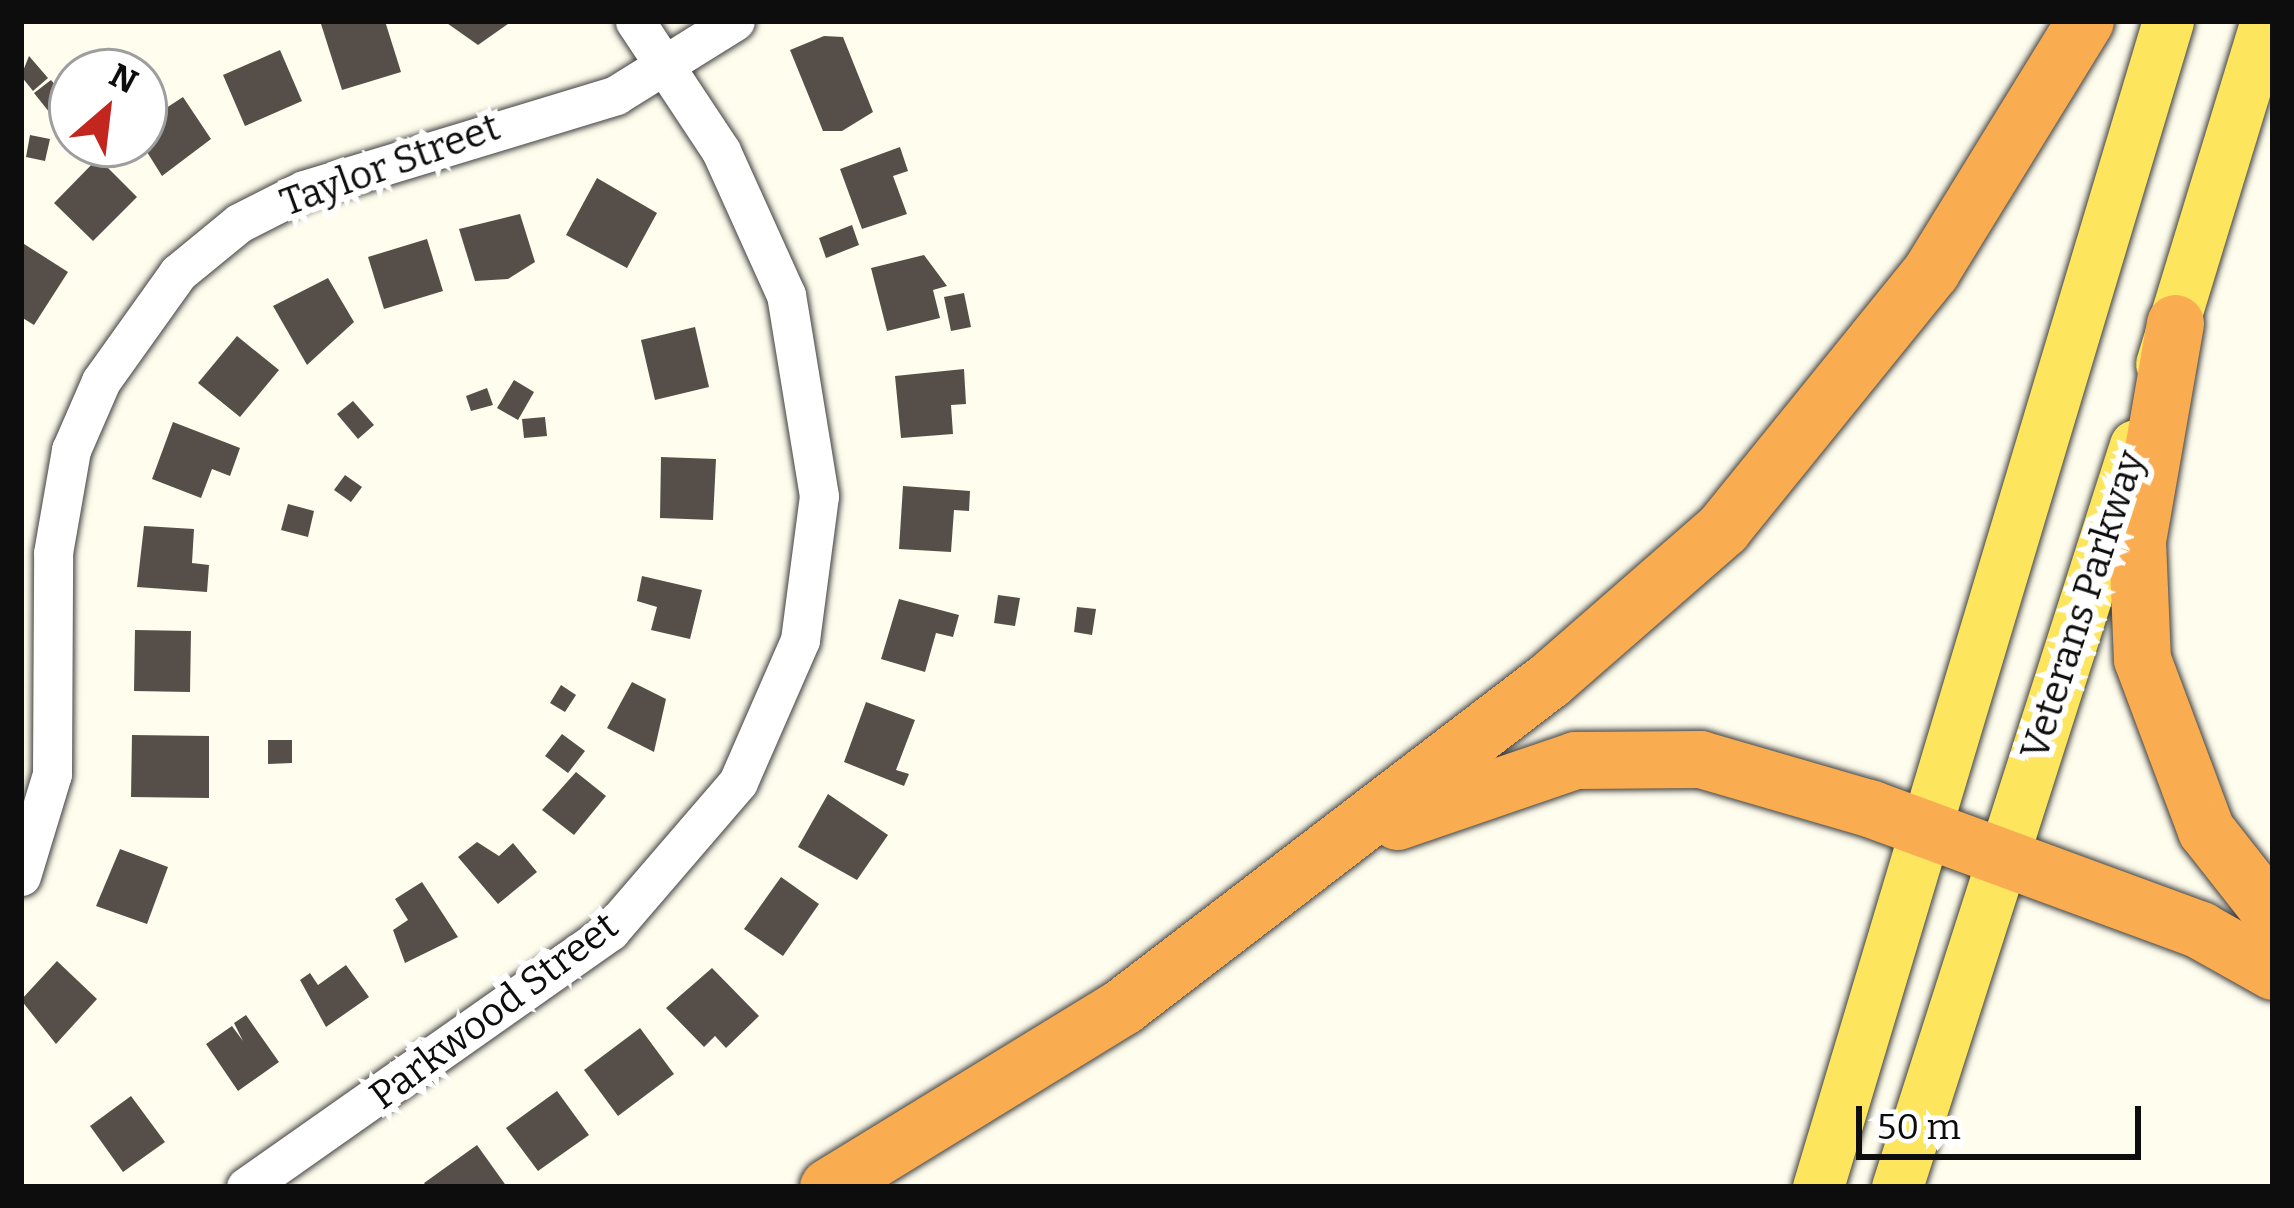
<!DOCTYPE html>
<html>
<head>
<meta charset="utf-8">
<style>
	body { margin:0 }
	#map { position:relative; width:2294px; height:1208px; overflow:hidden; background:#fffded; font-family:Bitter,serif }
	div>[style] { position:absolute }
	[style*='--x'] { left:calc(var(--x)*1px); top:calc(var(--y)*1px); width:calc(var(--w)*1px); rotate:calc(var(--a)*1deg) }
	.building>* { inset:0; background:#564f49 }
	.roads { filter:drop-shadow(0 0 3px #404040) drop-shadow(0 0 3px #404040) }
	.minor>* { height:39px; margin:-19.5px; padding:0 19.5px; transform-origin:19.5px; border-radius:19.5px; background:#fff }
	.major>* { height:51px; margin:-25.5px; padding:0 25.5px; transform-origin:25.5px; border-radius:25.5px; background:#fee55e }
	.highway>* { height:57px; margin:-28.5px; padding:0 28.5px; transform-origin:28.5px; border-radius:28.5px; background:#faad50 }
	span { translate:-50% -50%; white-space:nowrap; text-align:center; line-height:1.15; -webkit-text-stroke:12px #fff; paint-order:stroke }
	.street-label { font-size:39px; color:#0d0d0d }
	.frame { position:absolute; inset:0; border:24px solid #0d0d0d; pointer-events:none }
	.north { position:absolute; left:48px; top:48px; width:120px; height:120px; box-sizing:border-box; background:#fff; border:3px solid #9e9e9e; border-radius:50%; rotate:28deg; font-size:33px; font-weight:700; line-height:48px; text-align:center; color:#0d0d0d }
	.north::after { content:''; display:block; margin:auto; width:42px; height:54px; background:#c3261f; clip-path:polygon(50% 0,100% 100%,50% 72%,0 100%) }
	.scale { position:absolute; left:1856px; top:1106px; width:285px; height:54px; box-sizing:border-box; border:6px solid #0d0d0d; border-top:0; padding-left:15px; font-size:36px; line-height:42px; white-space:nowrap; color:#0d0d0d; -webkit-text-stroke:9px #fff; paint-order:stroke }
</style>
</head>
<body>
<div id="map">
	<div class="building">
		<i style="clip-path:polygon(385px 21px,401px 72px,342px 90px,321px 24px)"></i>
		<i style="clip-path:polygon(444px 21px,512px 21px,478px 45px)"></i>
		<i style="clip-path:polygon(824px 36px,843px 37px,873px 112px,842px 131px,823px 131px,790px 50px)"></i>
		<i style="clip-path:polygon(280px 50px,302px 101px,245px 126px,223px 75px)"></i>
		<i style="clip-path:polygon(29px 56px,48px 78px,33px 91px,21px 76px)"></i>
		<i style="clip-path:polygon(51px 80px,72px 105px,57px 122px,34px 93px)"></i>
		<i style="clip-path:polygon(144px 95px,157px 114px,183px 97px,211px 139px,162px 176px,142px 144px)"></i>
		<i style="clip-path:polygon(30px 135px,50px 139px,45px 161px,26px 157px)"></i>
		<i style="clip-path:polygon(900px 147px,908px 171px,893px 176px,907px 214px,862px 229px,840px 169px)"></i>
		<i style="clip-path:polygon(98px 158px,137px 197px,93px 241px,54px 203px)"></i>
		<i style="clip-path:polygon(597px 178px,657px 213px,627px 268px,566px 235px)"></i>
		<i style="clip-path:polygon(520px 214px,535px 262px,508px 279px,475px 281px,459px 229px)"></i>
		<i style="clip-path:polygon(852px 225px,859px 245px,826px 258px,819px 238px)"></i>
		<i style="clip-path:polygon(427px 239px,443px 291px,384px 309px,368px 257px)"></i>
		<i style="clip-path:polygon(21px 242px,68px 272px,34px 325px,21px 317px)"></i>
		<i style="clip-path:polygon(924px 255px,947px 286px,933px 290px,940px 318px,887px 331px,871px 268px)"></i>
		<i style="clip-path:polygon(328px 278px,354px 322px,307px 365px,273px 306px)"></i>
		<i style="clip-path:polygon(964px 293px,971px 327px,951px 331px,944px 297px)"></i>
		<i style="clip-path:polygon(695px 327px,709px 387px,655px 400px,641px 340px)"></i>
		<i style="clip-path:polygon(237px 336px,279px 370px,240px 417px,198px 383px)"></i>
		<i style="clip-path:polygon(964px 369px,966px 404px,951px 405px,953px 434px,901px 438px,895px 376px)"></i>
		<i style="clip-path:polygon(514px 380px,534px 392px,518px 420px,497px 408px)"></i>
		<i style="clip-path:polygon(487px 388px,493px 405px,471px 411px,466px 396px)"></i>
		<i style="clip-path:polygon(353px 401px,374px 425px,358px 439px,337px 414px)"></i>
		<i style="clip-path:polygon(545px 417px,547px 436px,524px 438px,522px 419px)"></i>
		<i style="clip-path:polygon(173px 422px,240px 448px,230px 476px,212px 469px,201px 498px,152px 479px)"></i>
		<i style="clip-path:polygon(661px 457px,716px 459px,713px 520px,660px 518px)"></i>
		<i style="clip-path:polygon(345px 475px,362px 487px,351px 502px,334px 490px)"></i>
		<i style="clip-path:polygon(903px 486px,970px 491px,969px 511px,954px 510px,951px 552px,899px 549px)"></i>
		<i style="clip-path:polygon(288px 504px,314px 511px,308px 537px,281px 530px)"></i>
		<i style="clip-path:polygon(144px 526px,194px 529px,192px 563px,209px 565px,207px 592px,137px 587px)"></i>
		<i style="clip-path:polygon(642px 576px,702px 590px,690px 639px,651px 630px,657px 607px,637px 601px)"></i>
		<i style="clip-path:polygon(998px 595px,1020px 598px,1015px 626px,994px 623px)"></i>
		<i style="clip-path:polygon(899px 599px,959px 615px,953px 637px,936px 633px,925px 672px,881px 659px)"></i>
		<i style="clip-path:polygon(1077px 607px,1096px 609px,1092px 635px,1074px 632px)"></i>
		<i style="clip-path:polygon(135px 630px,191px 631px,190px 692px,134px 691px)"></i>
		<i style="clip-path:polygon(632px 682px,666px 699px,654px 752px,607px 728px)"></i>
		<i style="clip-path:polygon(561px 685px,576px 695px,565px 712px,550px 703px)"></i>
		<i style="clip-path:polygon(866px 702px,915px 720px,896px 770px,909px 774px,904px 786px,844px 762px)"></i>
		<i style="clip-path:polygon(562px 734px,585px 751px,568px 773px,545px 756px)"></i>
		<i style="clip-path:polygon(132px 735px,209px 736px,209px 798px,131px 797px)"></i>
		<i style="clip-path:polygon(268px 740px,292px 740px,292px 763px,268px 764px)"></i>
		<i style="clip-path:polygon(576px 772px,606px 796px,574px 835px,542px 810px)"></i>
		<i style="clip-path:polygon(828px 794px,888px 835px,857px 880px,798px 847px)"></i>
		<i style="clip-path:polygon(477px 842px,499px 856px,513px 843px,537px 872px,498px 904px,458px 857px)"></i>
		<i style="clip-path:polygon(120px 849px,168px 867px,147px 924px,96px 906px)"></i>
		<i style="clip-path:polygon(781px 877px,819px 904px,783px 956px,744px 929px)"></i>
		<i style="clip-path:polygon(422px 882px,458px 937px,405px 963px,393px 930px,408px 920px,395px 899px)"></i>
		<i style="clip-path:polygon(57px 961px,97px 999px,56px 1044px,21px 1000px)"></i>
		<i style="clip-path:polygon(346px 965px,369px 997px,326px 1027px,300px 980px,310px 973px,318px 985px)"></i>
		<i style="clip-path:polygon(712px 968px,759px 1016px,726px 1048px,715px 1036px,704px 1047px,666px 1008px)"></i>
		<i style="clip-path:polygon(246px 1015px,279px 1062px,238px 1091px,206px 1044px,232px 1026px,243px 1041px,234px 1023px)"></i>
		<i style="clip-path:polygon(640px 1028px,674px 1074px,618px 1116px,584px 1070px)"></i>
		<i style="clip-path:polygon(557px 1091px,589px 1135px,538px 1171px,506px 1128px)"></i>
		<i style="clip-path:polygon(131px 1096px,165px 1142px,123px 1172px,90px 1126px)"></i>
		<i style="clip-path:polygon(477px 1145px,507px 1187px,427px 1187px,424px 1183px)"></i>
	</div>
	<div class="roads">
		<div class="minor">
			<i style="--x:21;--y:876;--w:107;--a:-73.1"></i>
			<i style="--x:52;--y:774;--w:221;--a:-89.7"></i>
			<i style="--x:53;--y:553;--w:105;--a:-80.1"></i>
			<i style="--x:71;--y:450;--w:75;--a:-66.5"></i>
			<i style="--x:101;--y:381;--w:133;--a:-54.5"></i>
			<i style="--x:178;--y:273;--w:79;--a:-39.3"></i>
			<i style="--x:239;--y:223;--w:73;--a:-26.9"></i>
			<i style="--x:304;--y:190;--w:326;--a:-16.9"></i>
			<i style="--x:616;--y:95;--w:140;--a:-31.9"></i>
			<i style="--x:246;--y:1187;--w:445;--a:-35.1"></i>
			<i style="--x:610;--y:931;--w:196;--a:-49.3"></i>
			<i style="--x:738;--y:782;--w:155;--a:-66.4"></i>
			<i style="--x:800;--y:640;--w:145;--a:-82.5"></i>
			<i style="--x:819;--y:496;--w:204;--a:-99.3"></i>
			<i style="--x:786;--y:295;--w:158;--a:-114.3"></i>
			<i style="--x:721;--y:151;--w:156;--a:-123.5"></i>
		</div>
		<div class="major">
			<i style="--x:2161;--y:364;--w:359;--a:-73"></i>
			<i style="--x:1818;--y:1187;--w:1217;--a:-73.29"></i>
			<i style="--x:1897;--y:1187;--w:779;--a:-72.22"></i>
		</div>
		<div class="highway">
			<i style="--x:2175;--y:323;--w:221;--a:99.9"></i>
			<i style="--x:2137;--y:541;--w:118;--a:87.6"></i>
			<i style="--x:2142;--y:659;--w:183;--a:69.5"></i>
			<i style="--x:2206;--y:830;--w:108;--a:51.8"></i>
			<i style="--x:1397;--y:821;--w:188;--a:-18.9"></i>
			<i style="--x:1575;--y:760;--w:125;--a:-0.5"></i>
			<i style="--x:1700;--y:759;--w:179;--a:16.2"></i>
			<i style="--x:1872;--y:809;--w:350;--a:20.2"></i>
			<i style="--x:2200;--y:930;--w:84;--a:29.3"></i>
			<i style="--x:828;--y:1187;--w:346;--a:-31.5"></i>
			<i style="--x:1123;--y:1006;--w:536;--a:-37.43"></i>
			<i style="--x:1549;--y:680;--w:231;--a:-41.1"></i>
			<i style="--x:1723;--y:528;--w:331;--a:-51"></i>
			<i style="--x:1931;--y:271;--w:294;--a:-58.4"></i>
		</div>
	</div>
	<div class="street-label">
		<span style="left:390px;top:165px;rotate:-20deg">Taylor Street</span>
		<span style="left:2083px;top:605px;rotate:-72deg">Veterans Parkway</span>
		<span style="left:494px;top:1011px;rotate:-37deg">Parkwood Street</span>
	</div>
	<div class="frame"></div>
	<div class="north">N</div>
	<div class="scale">50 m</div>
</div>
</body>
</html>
